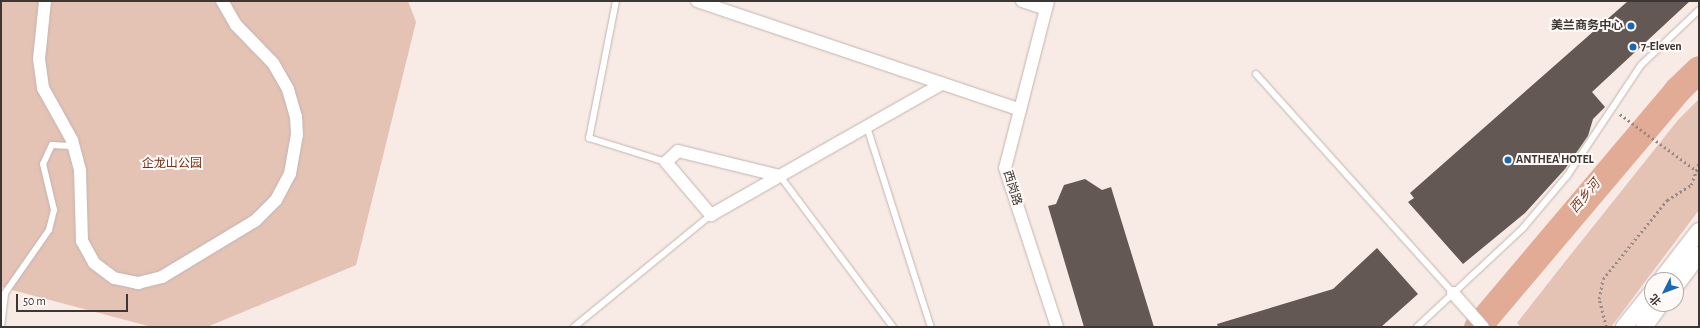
<!DOCTYPE html>
<html>
<head>
<meta charset="utf-8">
<style>
	body { margin:0 }
	#map { position:relative; width:1700px; height:328px; overflow:hidden; background:#f8eae5; font-family:"Alegreya Sans","Noto Sans SC",sans-serif }
	div>[style] { position:absolute }
	[style*='--x'] { left:calc(var(--x)*1px); top:calc(var(--y)*1px); width:calc(var(--w)*1px); rotate:calc(var(--a)*1deg) }
	.green>* { inset:0; background:#e4c2b4 }
	.river>* { height:27px; margin:-13.5px; padding:0 13.5px; transform-origin:13.5px; border-radius:13.5px; background:#e1ab95 }
	.building>* { inset:0; background:#635853 }
	.path>* { height:2.5px; margin-top:-1.25px; transform-origin:0; background:repeating-linear-gradient(90deg,#948b87 0 2px,transparent 0 5px) }
	.roads { filter:drop-shadow(0 0 1px #c1b5b0) drop-shadow(0 0 1px #c1b5b0) }
	.lane>* { height:6px; margin:-3px; padding:0 3px; transform-origin:3px; border-radius:3px; background:#fff }
	.street>* { height:12px; margin:-6px; padding:0 6px; transform-origin:6px; border-radius:6px; background:#fff }
	.secondary>* { height:16px; margin:-8px; padding:0 8px; transform-origin:8px; border-radius:8px; background:#fff }
	.dots>* { width:11px; height:11px; translate:-50% -50%; box-sizing:border-box; border:2px solid #fffaf7; border-radius:50% }
	span { translate:-50% -50%; white-space:nowrap; text-align:center; line-height:1.15; -webkit-text-stroke:4px #fffaf7; paint-order:stroke }
	.poi-label { font-size:12px; color:#3c3735; font-weight:700 }
	.right { translate:-100% -50%; text-align:right }
	.left { translate:0 -50%; text-align:left }
	.park-label { font-size:12px; color:#743315 }
	.street-label { font-size:12px; color:#3c3735 }
	.water-label { font-size:13px; color:#803d20; font-style:italic }
	.frame { position:absolute; inset:0; border:2px solid #3c3735; pointer-events:none }
	.north { position:absolute; left:1644px; top:272px; width:40px; height:40px; box-sizing:border-box; background:#fffaf7; border:1px solid #b1aca9; border-radius:50%; rotate:228deg; font-size:11px; font-weight:700; line-height:16px; text-align:center; color:#3c3735 }
	.north::after { content:''; display:block; margin:auto; width:14px; height:18px; background:#1968b6; clip-path:polygon(50% 0,100% 100%,50% 72%,0 100%) }
	.scale { position:absolute; left:16px; top:294px; width:112px; height:18px; box-sizing:border-box; border:2px solid #3c3735; border-top:0; padding-left:5px; font-size:12px; line-height:14px; white-space:nowrap; color:#3c3735; -webkit-text-stroke:3px #fffaf7; paint-order:stroke }
</style>
</head>
<body>
<div id="map">
	<div class="green">
		<i style="clip-path:polygon(1px 1px,408px 1px,416px 22px,356px 265px,207px 327px,152px 327px,1px 287px)"></i>
		<i style="clip-path:polygon(1699px 99px,1699px 210px,1611px 327px,1521px 327px,1517px 323px,1564px 263px,1678px 120px)"></i>
	</div>
	<div class="river">
		<i style="--x:1477;--y:327;--w:310;--a:-49.8"></i>
		<i style="--x:1677;--y:90;--w:30;--a:-44"></i>
	</div>
	<div class="building">
		<i style="clip-path:polygon(1628px 1px,1690px 1px,1592px 92px,1605px 107px,1593px 119px,1588px 136px,1565px 169px,1525px 213px,1463px 264px,1408px 202px,1414px 198px,1410px 193px)"></i>
		<i style="clip-path:polygon(1085px 179px,1102px 190px,1111px 187px,1154px 327px,1084px 327px,1048px 206px,1056px 204px,1064px 185px)"></i>
		<i style="clip-path:polygon(1377px 248px,1418px 294px,1381px 327px,1218px 327px,1217px 324px,1333px 289px)"></i>
	</div>
	<div class="path">
		<i style="--x:1620;--y:114;--w:96;--a:36.5"></i>
		<i style="--x:1606;--y:327;--w:29;--a:-104"></i>
		<i style="--x:1599;--y:299;--w:20;--a:-79"></i>
		<i style="--x:1603;--y:279;--w:102;--a:-51"></i>
		<i style="--x:1667;--y:200;--w:28;--a:-32"></i>
		<i style="--x:1691;--y:185;--w:23;--a:-70"></i>
	</div>
	<div class="roads">
		<div class="lane">
			<i style="--x:616;--y:1;--w:140;--a:101.1"></i>
			<i style="--x:589;--y:138;--w:81;--a:17.3"></i>
			<i style="--x:1256;--y:74;--w:295;--a:48"></i>
			<i style="--x:867;--y:127;--w:210;--a:72.3"></i>
			<i style="--x:780;--y:176;--w:189;--a:53.2"></i>
			<i style="--x:1;--y:327;--w:34;--a:-83"></i>
			<i style="--x:5;--y:293;--w:77;--a:-55.1"></i>
			<i style="--x:49;--y:230;--w:21;--a:-76"></i>
			<i style="--x:54;--y:210;--w:47;--a:-103.4"></i>
			<i style="--x:43;--y:164;--w:21;--a:-65"></i>
			<i style="--x:52;--y:145;--w:22;--a:3"></i>
			<i style="--x:574;--y:327;--w:177;--a:-39.3"></i>
			<i style="--x:1417;--y:327;--w:145;--a:-43"></i>
			<i style="--x:1523;--y:228;--w:68;--a:-49.8"></i>
			<i style="--x:1567;--y:176;--w:133;--a:-56.3"></i>
			<i style="--x:1641;--y:65;--w:80;--a:-43.5"></i>
		</div>
		<div class="street">
			<i style="--x:45;--y:1;--w:58;--a:95.9"></i>
			<i style="--x:39;--y:59;--w:29;--a:82"></i>
			<i style="--x:43;--y:88;--w:60;--a:60.9"></i>
			<i style="--x:72;--y:140;--w:31;--a:75"></i>
			<i style="--x:80;--y:170;--w:71;--a:88.4"></i>
			<i style="--x:82;--y:241;--w:25;--a:61"></i>
			<i style="--x:94;--y:263;--w:25;--a:37"></i>
			<i style="--x:114;--y:278;--w:25;--a:12"></i>
			<i style="--x:138;--y:283;--w:25;--a:-14"></i>
			<i style="--x:162;--y:277;--w:109;--a:-31.1"></i>
			<i style="--x:255;--y:221;--w:30;--a:-45"></i>
			<i style="--x:276;--y:200;--w:30;--a:-62"></i>
			<i style="--x:290;--y:174;--w:40;--a:-80"></i>
			<i style="--x:297;--y:135;--w:18;--a:-93"></i>
			<i style="--x:296;--y:117;--w:29;--a:-106"></i>
			<i style="--x:288;--y:89;--w:30;--a:-120"></i>
			<i style="--x:273;--y:63;--w:53;--a:-134.2"></i>
			<i style="--x:236;--y:25;--w:28;--a:-120"></i>
			<i style="--x:697;--y:1;--w:341;--a:18.6"></i>
			<i style="--x:1022;--y:1;--w:25;--a:18"></i>
			<i style="--x:1048;--y:1;--w:172;--a:104.4"></i>
			<i style="--x:1005;--y:168;--w:167;--a:71.9"></i>
			<i style="--x:780;--y:176;--w:105;--a:-166.2"></i>
			<i style="--x:678;--y:151;--w:16;--a:137"></i>
			<i style="--x:666;--y:162;--w:70;--a:49.7"></i>
			<i style="--x:711;--y:215;--w:266;--a:-29.6"></i>
			<i style="--x:1453;--y:293;--w:45;--a:48.6"></i>
		</div>
		<div class="secondary">
			<i style="--x:1661;--y:280;--w:62;--a:-52.2"></i>
			<i style="--x:1676;--y:285;--w:38;--a:-53"></i>
			<i style="--x:1624;--y:327;--w:45;--a:-51.3"></i>
			<i style="--x:1644;--y:327;--w:29;--a:-54"></i>
		</div>
	</div>
	<div class="dots">
		<i style="left:1631px;top:26px;background:#1968b6"></i>
		<i style="left:1633px;top:47px;background:#1968b6"></i>
		<i style="left:1508px;top:160px;background:#1968b6"></i>
	</div>
	<div class="poi-label">
		<span class="right" style="left:1623px;top:26px">美兰商务中心</span>
		<span class="left" style="left:1641px;top:47px">7-Eleven</span>
		<span class="left" style="left:1516px;top:160px">ANTHEA HOTEL</span>
	</div>
	<div class="park-label">
		<span style="left:172px;top:164px">企龙山公园</span>
	</div>
	<div class="street-label">
		<span style="left:1012px;top:188px;rotate:73deg">西岗路</span>
	</div>
	<div class="water-label">
		<span style="left:1586px;top:197px;rotate:-50deg">西乡河</span>
	</div>
	<div class="frame"></div>
	<div class="north">北</div>
	<div class="scale">50 m</div>
</div>
</body>
</html>
